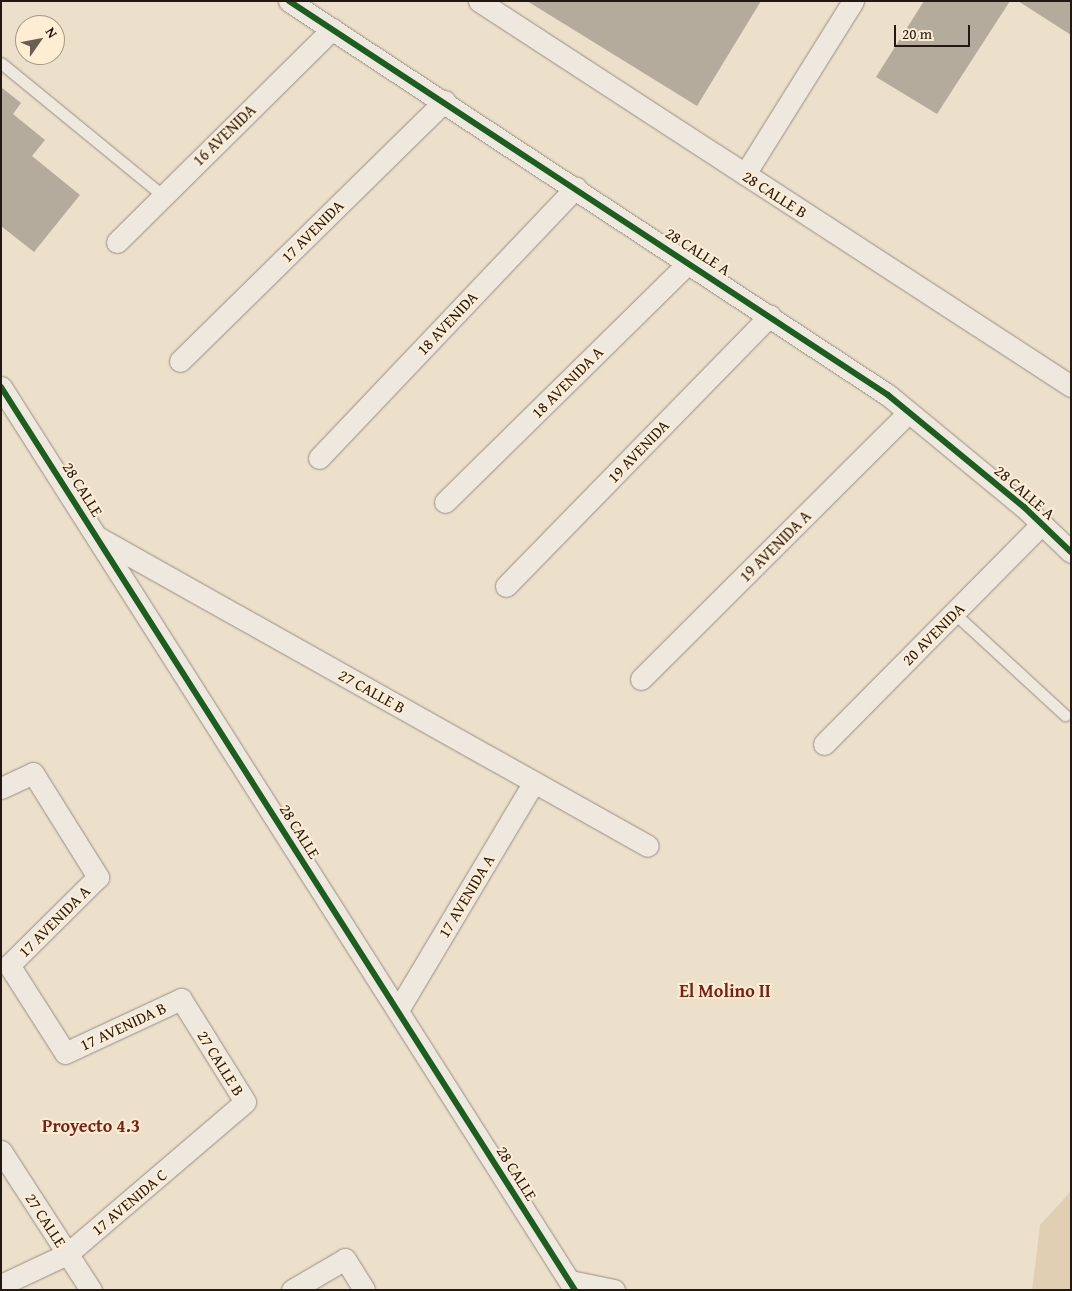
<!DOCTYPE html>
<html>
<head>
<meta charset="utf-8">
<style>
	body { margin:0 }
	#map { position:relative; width:1072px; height:1291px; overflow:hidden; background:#ede0cb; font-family:"Gentium Book Plus",serif }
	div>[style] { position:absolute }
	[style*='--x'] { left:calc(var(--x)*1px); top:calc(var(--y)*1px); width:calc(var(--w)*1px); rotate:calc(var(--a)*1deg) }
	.green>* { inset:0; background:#e1cfb3 }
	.building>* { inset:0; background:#b5ab9d }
	.roads { filter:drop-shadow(0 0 1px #978e82) drop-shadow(0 0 1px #978e82) }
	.service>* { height:11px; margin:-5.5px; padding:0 5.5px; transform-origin:5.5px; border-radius:5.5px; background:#efe8de }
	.minor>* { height:21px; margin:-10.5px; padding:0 10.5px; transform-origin:10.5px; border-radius:10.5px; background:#efe8de }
	.cycleway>* { height:6px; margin:-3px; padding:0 3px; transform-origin:3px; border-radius:3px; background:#1b5e20 }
	span { translate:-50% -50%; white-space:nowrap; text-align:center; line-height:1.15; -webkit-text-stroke:4px #fdedd3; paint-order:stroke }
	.street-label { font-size:16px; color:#241813 }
	.neighbourhood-label { font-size:18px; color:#7a1f14; font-weight:700 }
	.frame { position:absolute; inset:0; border:2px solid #241813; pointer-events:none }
	.north { position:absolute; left:15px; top:15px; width:50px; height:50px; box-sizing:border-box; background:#fdedd3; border:1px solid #a69886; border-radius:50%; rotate:57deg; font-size:14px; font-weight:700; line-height:20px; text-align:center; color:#241813 }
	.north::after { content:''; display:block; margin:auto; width:18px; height:22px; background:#6a5e53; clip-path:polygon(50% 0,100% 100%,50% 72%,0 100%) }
	.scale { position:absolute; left:894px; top:25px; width:76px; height:22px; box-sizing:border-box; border:2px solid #241813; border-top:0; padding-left:6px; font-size:15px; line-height:18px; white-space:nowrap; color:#241813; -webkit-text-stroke:4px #fdedd3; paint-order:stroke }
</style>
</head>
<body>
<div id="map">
	<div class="green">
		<i style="clip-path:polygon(1071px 1191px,1071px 1290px,1032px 1290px,1040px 1225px)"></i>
	</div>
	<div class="building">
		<i style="clip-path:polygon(527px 1px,761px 1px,697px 106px)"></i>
		<i style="clip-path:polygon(924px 1px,1010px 1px,937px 114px,876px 77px)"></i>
		<i style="clip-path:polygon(1018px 1px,1071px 1px,1071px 35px)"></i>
		<i style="clip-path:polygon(1px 87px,21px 103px,13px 114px,45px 140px,32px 156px,80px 195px,34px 252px,1px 226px)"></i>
	</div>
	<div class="roads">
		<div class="service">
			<i style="--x:1;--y:63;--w:208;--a:39.3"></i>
			<i style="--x:954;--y:613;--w:151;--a:42.6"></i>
		</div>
		<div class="minor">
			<i style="--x:289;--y:1;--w:717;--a:33.34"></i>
			<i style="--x:888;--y:395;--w:176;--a:39.5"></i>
			<i style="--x:1024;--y:507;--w:65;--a:43.8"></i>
			<i style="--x:479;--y:1;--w:706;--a:33.04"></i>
			<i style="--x:745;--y:174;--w:204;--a:-58"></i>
			<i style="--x:117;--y:242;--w:303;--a:-44.7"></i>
			<i style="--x:180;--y:361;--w:371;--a:-44.5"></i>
			<i style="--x:1;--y:387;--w:1070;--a:57.56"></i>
			<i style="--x:319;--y:458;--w:373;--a:-46.5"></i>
			<i style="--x:445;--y:502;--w:342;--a:-44.5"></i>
			<i style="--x:99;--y:538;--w:629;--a:29.29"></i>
			<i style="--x:506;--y:586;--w:378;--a:-45.7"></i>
			<i style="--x:641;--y:679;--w:378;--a:-44.9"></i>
			<i style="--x:824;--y:744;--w:310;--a:-45.3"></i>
			<i style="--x:1;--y:788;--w:35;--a:-25"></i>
			<i style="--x:33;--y:773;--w:123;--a:58"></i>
			<i style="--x:98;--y:877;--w:125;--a:135.3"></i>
			<i style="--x:9;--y:965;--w:104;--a:57.5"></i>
			<i style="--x:65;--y:1053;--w:128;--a:-25"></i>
			<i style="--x:181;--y:999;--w:121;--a:58.1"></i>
			<i style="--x:245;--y:1102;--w:234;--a:139.5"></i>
			<i style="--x:67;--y:1254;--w:73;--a:154.8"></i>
			<i style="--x:398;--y:1010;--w:265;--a:-59.2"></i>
			<i style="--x:1;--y:1151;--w:166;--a:57.1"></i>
			<i style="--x:570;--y:1281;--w:45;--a:11.6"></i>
			<i style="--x:292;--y:1290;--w:61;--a:-30.3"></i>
			<i style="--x:345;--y:1259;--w:36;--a:58"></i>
		</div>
	</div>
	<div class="cycleway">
		<i style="--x:289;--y:1;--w:717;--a:33.34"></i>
		<i style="--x:888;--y:395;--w:176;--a:39.5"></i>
		<i style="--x:1024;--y:507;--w:65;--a:43.8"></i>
		<i style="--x:1;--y:387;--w:1070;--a:57.56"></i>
	</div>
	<div class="street-label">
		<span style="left:224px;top:135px;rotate:-44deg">16 AVENIDA</span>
		<span style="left:775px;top:194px;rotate:33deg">28 CALLE B</span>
		<span style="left:312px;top:231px;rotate:-45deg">17 AVENIDA</span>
		<span style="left:698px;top:251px;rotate:33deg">28 CALLE A</span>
		<span style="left:447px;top:323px;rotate:-47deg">18 AVENIDA</span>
		<span style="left:567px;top:382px;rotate:-45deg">18 AVENIDA A</span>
		<span style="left:638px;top:451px;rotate:-46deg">19 AVENIDA</span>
		<span style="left:83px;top:489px;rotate:58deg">28 CALLE</span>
		<span style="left:1025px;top:492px;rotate:41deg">28 CALLE A</span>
		<span style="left:775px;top:546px;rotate:-45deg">19 AVENIDA A</span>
		<span style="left:933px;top:634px;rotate:-45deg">20 AVENIDA</span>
		<span style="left:372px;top:691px;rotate:29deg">27 CALLE B</span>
		<span style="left:300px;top:831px;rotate:58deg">28 CALLE</span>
		<span style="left:466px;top:896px;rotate:-59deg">17 AVENIDA A</span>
		<span style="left:54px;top:921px;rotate:-45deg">17 AVENIDA A</span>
		<span style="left:123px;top:1026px;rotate:-25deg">17 AVENIDA B</span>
		<span style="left:221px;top:1063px;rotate:58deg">27 CALLE B</span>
		<span style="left:517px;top:1173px;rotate:58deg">28 CALLE</span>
		<span style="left:129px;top:1202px;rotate:-40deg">17 AVENIDA C</span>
		<span style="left:46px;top:1220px;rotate:57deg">27 CALLE</span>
	</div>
	<div class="neighbourhood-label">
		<span style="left:725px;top:991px">El Molino II</span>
		<span style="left:91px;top:1126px">Proyecto 4.3</span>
	</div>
	<div class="frame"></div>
	<div class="north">N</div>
	<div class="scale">20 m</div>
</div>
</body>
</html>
